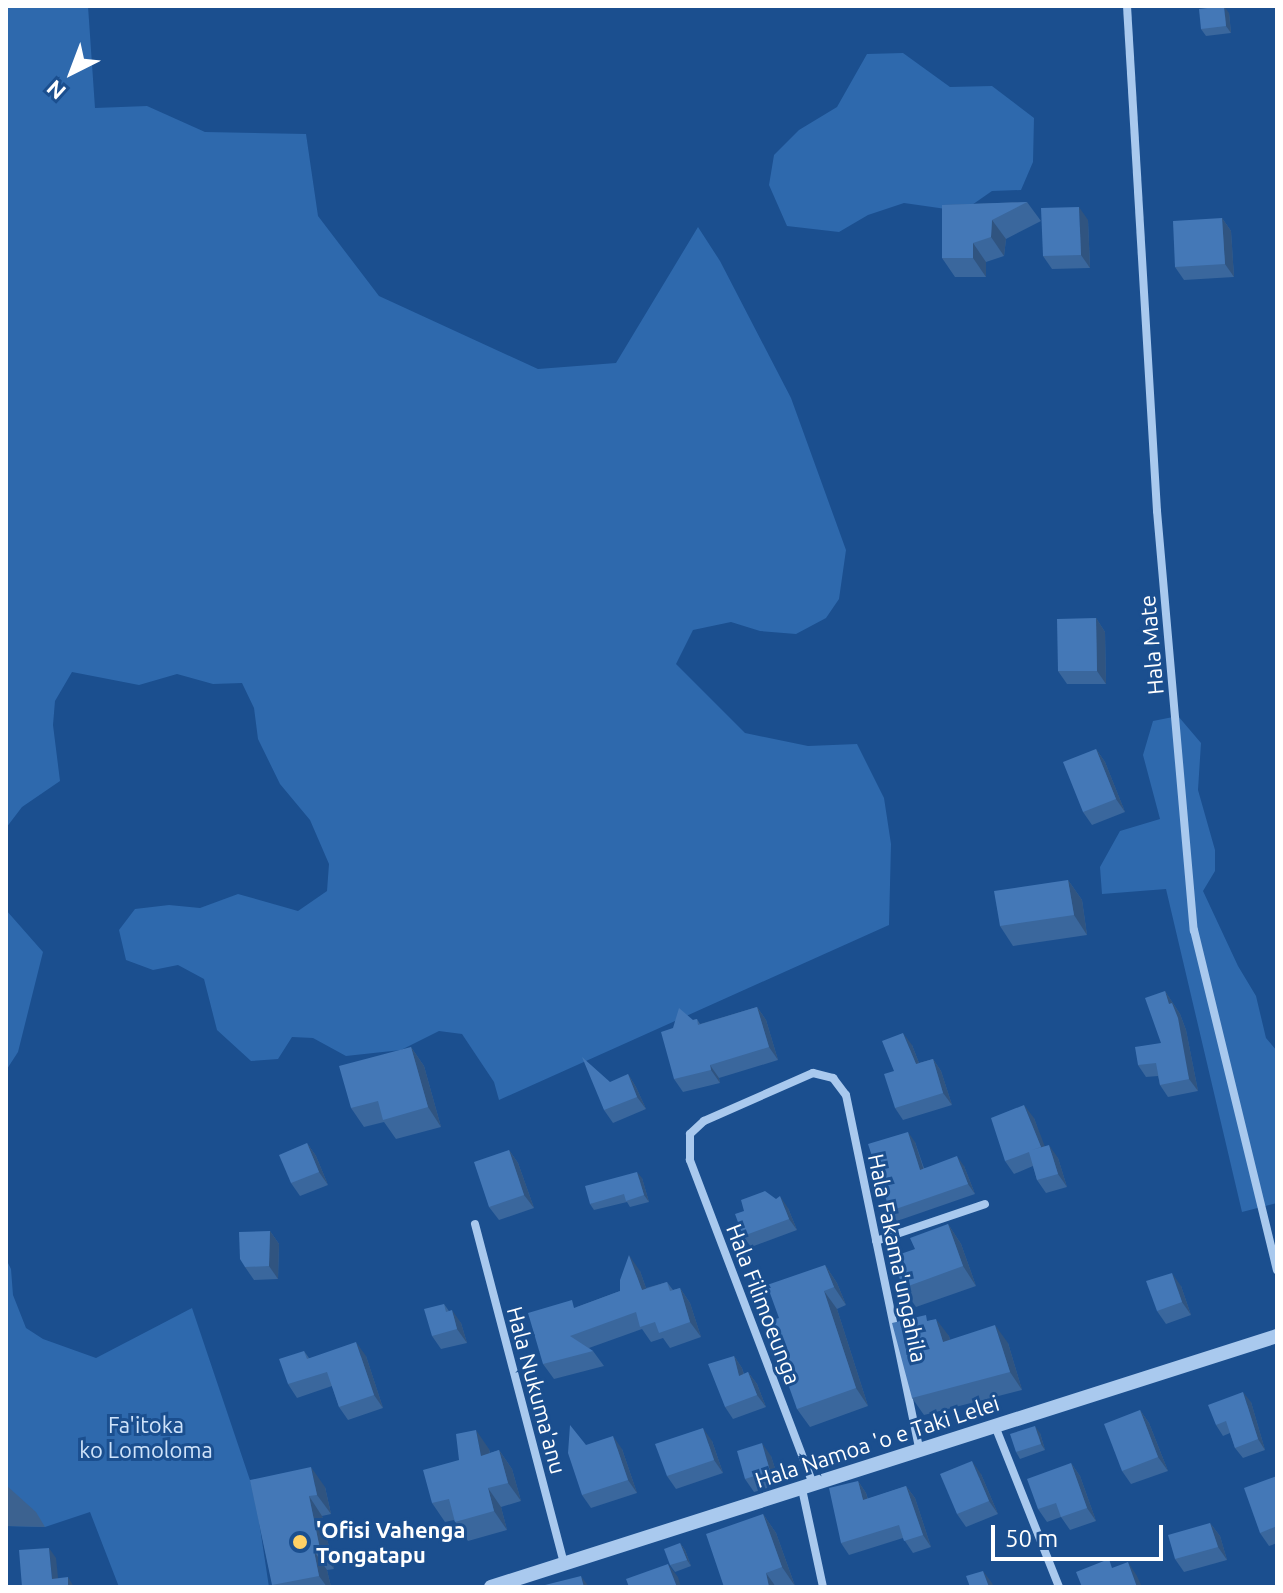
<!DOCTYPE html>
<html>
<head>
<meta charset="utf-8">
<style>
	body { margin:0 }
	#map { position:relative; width:1283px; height:1593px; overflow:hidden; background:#1b4f8f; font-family:Ubuntu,sans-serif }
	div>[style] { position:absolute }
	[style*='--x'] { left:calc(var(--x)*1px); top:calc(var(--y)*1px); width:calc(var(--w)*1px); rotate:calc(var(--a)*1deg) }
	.green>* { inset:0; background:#2e69ad }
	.water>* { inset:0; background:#3c6290 }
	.minor>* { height:8px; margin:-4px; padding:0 4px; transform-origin:4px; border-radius:4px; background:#a9c9ee }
	.tertiary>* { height:14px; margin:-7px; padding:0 7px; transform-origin:7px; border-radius:7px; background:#a9c9ee }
	.wall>* { inset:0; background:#3a679d }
	.shaded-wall>* { inset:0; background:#305480 }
	.building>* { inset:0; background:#4478b7 }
	.dots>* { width:22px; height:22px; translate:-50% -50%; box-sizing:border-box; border:4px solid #1b4f8f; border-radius:50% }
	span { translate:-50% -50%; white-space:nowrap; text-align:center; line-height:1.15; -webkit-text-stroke:6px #1b4f8f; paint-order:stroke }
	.street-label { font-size:22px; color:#fff }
	.park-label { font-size:22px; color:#cfe3fa }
	.poi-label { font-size:22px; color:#fff; font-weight:700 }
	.left { translate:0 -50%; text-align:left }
	.frame { position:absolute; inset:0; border:8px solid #fff; pointer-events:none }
	.north { position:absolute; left:32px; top:32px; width:80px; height:80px; -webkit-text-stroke:6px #1b4f8f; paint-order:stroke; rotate:222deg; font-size:22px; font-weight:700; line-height:32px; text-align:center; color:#fff }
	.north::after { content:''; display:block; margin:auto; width:28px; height:36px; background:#fff; clip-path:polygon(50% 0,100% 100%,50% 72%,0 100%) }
	.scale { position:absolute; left:991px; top:1525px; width:172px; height:36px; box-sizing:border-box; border:4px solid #fff; border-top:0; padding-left:10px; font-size:24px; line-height:28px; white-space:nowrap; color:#fff; -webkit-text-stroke:6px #1b4f8f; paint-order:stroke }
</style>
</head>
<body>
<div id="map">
	<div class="green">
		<i style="clip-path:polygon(6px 6px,88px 6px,95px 108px,147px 106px,205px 132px,306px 134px,318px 216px,379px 296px,538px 369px,616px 363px,698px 227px,720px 261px,791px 398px,846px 550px,839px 599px,826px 618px,796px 634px,760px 631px,731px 622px,693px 630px,676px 664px,745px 733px,808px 746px,857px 744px,884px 798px,891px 844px,889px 925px,499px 1100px,494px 1082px,462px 1034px,439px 1031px,401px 1050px,346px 1056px,313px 1038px,292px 1037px,278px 1059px,251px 1061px,217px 1030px,204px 979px,178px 965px,153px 970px,126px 960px,119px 930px,135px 909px,169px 905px,200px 908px,238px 894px,298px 911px,327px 891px,329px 864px,310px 820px,280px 784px,258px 739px,254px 708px,242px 683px,213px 684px,177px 674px,139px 685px,72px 672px,55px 701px,53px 725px,60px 781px,22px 807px,6px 828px)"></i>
		<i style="clip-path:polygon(903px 53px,950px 87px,992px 86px,1034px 118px,1033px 162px,1021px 190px,992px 191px,969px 207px,946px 209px,904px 203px,868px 215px,839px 232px,787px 226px,769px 185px,774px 155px,799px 130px,837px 107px,867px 54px)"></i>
		<i style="clip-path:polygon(1178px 716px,1201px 743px,1198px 790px,1215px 850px,1215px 871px,1203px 891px,1238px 966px,1256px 996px,1266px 1038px,1277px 1051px,1277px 1203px,1242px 1212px,1166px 889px,1102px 894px,1100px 867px,1120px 831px,1160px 819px,1143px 755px,1153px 721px)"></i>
		<i style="clip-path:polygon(6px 910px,43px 952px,18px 1052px,7px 1069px,6px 1084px)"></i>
		<i style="clip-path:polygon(6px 1259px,11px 1269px,13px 1295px,26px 1328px,43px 1339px,96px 1358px,192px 1308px,255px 1495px,269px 1587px,119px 1587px,90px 1512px,45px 1527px,6px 1526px)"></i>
	</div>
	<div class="water">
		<i style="clip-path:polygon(6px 1485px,36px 1512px,45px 1527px,6px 1526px)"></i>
	</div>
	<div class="minor">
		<i style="--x:1127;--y:6;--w:506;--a:86.6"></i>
		<i style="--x:1157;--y:511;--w:421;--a:85"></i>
		<i style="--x:1194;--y:930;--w:350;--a:76.3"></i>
		<i style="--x:475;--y:1224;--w:351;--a:75.3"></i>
		<i style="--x:876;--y:1241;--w:115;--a:-18.7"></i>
		<i style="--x:995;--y:1426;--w:173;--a:68.3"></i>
		<i style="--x:813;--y:1484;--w:347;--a:-110.8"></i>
		<i style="--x:690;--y:1160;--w:26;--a:-90"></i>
		<i style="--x:690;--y:1134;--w:19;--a:-43"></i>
		<i style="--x:704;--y:1121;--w:119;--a:-23.8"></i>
		<i style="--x:813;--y:1073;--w:21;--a:14"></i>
		<i style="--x:833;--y:1078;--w:21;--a:53"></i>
		<i style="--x:846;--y:1095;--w:361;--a:78.3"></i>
		<i style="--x:802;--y:1489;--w:100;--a:77.9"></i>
	</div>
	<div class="tertiary">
		<i style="--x:491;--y:1587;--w:825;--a:-17.71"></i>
	</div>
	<div class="wall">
		<i style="clip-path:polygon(1229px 13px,1231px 33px,1206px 36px,1201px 29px)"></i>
		<i style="clip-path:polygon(1027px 202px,1041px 221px,1006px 239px,1004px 256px,986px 262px,986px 277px,955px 277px,942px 258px,942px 205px)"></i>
		<i style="clip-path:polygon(1222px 218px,1231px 231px,1234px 277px,1184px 280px,1175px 267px)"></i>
		<i style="clip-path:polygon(1088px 220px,1090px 268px,1052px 269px,1043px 256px)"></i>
		<i style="clip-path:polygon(1096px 618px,1105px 632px,1106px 684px,1067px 684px,1058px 671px)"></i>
		<i style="clip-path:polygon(1096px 749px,1105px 762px,1125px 812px,1092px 825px,1083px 812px)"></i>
		<i style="clip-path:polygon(1068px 880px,1082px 900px,1087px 935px,1013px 946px,1000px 926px)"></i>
		<i style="clip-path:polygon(1165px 991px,1180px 1014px,1186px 1030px,1198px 1091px,1168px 1097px,1160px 1085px,1158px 1076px,1146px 1077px,1138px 1065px,1161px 1043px)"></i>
		<i style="clip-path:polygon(757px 1007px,766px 1020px,778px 1060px,719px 1078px,720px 1083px,683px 1092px,674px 1079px,693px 1020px,697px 1019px,700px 1024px)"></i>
		<i style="clip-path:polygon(912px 1045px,919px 1063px,933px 1059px,941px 1071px,952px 1105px,903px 1120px,895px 1108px,894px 1071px)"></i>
		<i style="clip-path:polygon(411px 1047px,424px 1066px,441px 1127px,396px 1139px,384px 1122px,364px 1127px,351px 1108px)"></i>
		<i style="clip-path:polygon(628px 1074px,636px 1087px,646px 1109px,613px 1123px,604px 1110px)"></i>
		<i style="clip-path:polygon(1034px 1118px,1044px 1147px,1058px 1158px,1067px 1187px,1046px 1193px,1037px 1180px,1033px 1166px,1014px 1174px,1005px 1161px)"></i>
		<i style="clip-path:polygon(915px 1142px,924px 1168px,964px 1166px,975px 1194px,897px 1221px,890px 1211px)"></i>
		<i style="clip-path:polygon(307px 1143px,316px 1156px,328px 1185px,300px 1196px,291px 1183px)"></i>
		<i style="clip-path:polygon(509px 1150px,518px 1163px,534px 1208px,499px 1220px,489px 1207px)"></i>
		<i style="clip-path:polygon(642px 1178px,649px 1202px,630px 1207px,627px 1202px,594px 1210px,590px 1204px)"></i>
		<i style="clip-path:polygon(788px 1208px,797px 1230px,751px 1247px,743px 1236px)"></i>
		<i style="clip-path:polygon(948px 1224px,961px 1244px,976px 1286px,916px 1307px,903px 1288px,915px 1249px)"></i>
		<i style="clip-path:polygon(270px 1231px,279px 1244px,278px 1279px,254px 1280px,245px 1267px)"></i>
		<i style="clip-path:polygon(825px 1265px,837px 1283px,846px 1305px,837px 1309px,868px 1406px,810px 1427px,797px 1409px,779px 1318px)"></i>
		<i style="clip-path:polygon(640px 1271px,646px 1288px,667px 1282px,673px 1290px,680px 1288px,690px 1303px,701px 1337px,670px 1348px,663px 1338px,651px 1342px,642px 1329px,589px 1348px,593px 1351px,604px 1366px,554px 1379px,543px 1364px,577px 1307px,620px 1291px)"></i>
		<i style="clip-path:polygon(1181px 1286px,1191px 1315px,1166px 1324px,1157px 1311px)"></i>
		<i style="clip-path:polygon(444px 1304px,449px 1311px,461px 1323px,467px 1343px,441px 1349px,432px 1336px)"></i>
		<i style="clip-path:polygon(930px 1320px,949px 1336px,950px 1340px,1008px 1343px,1022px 1390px,924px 1415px,912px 1398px)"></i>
		<i style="clip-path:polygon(304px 1351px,309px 1358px,366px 1356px,383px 1408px,348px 1420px,339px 1407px,332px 1386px,297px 1398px,288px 1384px)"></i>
		<i style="clip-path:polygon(734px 1356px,742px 1368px,744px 1374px,748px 1372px,757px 1384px,766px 1407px,733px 1419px,725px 1407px)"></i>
		<i style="clip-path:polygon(1251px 1402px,1265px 1450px,1243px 1458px,1235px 1448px,1230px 1433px,1223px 1436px,1216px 1425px)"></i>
		<i style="clip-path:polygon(1140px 1410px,1149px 1423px,1168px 1471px,1131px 1484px,1122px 1471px)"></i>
		<i style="clip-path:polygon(1040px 1433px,1045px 1450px,1020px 1459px,1016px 1452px)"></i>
		<i style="clip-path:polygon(712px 1441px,723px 1473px,676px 1489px,667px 1476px)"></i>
		<i style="clip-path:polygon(586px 1445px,622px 1449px,637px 1493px,591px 1508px,582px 1495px)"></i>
		<i style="clip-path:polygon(489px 1449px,490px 1453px,499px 1450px,512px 1469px,521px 1501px,501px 1507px,507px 1530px,468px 1541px,454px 1520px,445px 1522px,432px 1503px)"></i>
		<i style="clip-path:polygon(771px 1456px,780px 1484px,754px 1492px,745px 1479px)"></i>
		<i style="clip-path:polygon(1071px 1463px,1080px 1476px,1096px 1521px,1070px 1530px,1061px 1517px,1047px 1522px,1038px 1509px)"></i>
		<i style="clip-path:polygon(981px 1474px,998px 1514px,966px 1527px,957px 1514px)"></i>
		<i style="clip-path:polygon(1277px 1476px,1277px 1543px,1269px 1546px,1260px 1533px)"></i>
		<i style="clip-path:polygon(250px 1480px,325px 1487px,331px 1514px,322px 1516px,334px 1569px,327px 1570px,331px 1587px,273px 1587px)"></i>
		<i style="clip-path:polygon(858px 1481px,866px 1493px,868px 1499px,906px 1486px,915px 1498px,931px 1547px,913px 1553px,903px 1538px,849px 1555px,841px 1543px)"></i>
		<i style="clip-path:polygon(763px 1514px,776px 1533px,795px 1586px,724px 1587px)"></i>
		<i style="clip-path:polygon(1210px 1523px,1220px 1536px,1227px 1560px,1184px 1572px,1175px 1559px)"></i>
		<i style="clip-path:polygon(680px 1543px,685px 1550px,691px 1566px,675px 1572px,670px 1565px)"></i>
	</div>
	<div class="shaded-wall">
		<i style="clip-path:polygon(1224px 6px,1229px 13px,1231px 33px,1226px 26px)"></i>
		<i style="clip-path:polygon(1079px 207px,1088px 220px,1090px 268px,1081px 255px)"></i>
		<i style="clip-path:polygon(1222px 218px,1231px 231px,1234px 277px,1225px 264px)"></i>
		<i style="clip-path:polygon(992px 220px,1006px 239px,1004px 256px,991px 237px)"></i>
		<i style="clip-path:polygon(973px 243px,986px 262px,986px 277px,973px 258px)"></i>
		<i style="clip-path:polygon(1096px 618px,1105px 632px,1106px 684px,1097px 671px)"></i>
		<i style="clip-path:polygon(1096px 749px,1105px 762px,1125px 812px,1116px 799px)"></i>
		<i style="clip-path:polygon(1068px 880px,1082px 900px,1087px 935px,1074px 915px)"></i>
		<i style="clip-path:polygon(1165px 991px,1180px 1014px,1186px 1030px,1198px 1091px,1189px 1079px)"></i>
		<i style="clip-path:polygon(757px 1007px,766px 1020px,778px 1060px,769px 1047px)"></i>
		<i style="clip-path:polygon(903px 1033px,912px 1045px,924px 1076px,916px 1064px)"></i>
		<i style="clip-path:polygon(411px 1047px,424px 1066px,441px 1127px,428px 1107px)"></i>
		<i style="clip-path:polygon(933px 1059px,941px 1071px,952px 1105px,943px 1093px)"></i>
		<i style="clip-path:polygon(710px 1065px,719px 1078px,720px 1083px,711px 1070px)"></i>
		<i style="clip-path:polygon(628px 1074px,636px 1087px,646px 1109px,637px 1097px)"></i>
		<i style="clip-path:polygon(1024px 1105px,1034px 1118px,1050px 1160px,1041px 1147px)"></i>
		<i style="clip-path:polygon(908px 1132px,915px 1142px,927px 1180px,920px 1170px)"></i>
		<i style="clip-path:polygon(307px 1143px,316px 1156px,328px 1185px,319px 1172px)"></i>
		<i style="clip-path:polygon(1049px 1145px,1058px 1158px,1067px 1187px,1058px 1174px)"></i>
		<i style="clip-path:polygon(509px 1150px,518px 1163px,534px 1208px,524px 1195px)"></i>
		<i style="clip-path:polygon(957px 1156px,964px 1166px,975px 1194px,968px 1184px)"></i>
		<i style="clip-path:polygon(637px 1172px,642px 1178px,649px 1202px,644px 1195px)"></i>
		<i style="clip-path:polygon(780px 1196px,788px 1208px,797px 1230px,789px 1219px)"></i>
		<i style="clip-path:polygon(948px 1224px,961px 1244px,976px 1286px,963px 1266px)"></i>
		<i style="clip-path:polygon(270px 1231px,279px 1244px,278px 1279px,269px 1266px)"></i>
		<i style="clip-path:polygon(629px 1255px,640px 1271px,652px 1305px,642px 1290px)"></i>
		<i style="clip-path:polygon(825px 1265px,837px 1283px,846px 1305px,834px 1287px)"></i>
		<i style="clip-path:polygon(1172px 1273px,1181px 1286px,1191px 1315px,1182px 1302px)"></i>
		<i style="clip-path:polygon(680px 1288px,690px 1303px,701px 1337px,690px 1322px)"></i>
		<i style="clip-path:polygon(824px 1291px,837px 1309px,868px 1406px,856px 1388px)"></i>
		<i style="clip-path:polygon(452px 1310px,461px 1323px,467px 1343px,457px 1329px)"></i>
		<i style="clip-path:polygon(936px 1319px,949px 1336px,955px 1360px,943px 1342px)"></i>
		<i style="clip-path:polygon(995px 1325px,1008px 1343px,1022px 1390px,1010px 1372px)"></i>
		<i style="clip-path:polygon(356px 1342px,366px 1356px,383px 1408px,374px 1395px)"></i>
		<i style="clip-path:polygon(734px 1356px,742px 1368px,747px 1388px,739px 1376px)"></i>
		<i style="clip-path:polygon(748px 1372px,757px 1384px,766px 1407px,757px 1395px)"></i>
		<i style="clip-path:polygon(1243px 1392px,1251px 1402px,1265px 1450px,1258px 1439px)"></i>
		<i style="clip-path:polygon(1140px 1410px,1149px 1423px,1168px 1471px,1158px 1457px)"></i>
		<i style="clip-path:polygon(1035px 1426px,1040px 1433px,1045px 1450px,1041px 1444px)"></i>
		<i style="clip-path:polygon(703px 1428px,712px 1441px,723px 1473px,714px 1460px)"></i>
		<i style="clip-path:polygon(476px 1430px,489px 1449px,494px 1474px,481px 1456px)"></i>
		<i style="clip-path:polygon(613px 1436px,622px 1449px,637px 1493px,628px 1480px)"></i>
		<i style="clip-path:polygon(762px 1443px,771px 1456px,780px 1484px,770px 1471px)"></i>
		<i style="clip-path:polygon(499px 1450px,512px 1469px,521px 1501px,508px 1483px)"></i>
		<i style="clip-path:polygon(972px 1461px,981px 1474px,998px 1514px,989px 1501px)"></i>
		<i style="clip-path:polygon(1071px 1463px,1080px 1476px,1096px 1521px,1087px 1508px)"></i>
		<i style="clip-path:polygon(311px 1467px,325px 1487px,331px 1514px,317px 1495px)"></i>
		<i style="clip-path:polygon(858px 1481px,866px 1493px,871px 1512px,863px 1500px)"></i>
		<i style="clip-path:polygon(906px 1486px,915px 1498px,931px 1547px,923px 1535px)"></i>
		<i style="clip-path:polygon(488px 1488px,501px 1507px,507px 1530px,494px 1511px)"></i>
		<i style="clip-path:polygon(309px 1496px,322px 1516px,334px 1569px,320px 1549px)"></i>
		<i style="clip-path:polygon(763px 1514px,776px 1533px,795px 1586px,782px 1567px)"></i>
		<i style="clip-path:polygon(1210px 1523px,1220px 1536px,1227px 1560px,1218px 1547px)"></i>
		<i style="clip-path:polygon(680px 1543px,685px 1550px,691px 1566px,687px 1560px)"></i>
		<i style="clip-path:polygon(49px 1548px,56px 1558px,59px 1587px,52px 1579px)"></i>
		<i style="clip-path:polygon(314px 1551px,327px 1570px,331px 1587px,327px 1587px,319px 1576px)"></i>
		<i style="clip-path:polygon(1128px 1562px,1137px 1576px,1142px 1587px,1137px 1587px)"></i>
		<i style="clip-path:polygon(668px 1564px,678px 1577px,681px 1587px,677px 1587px)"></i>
		<i style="clip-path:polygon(983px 1571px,992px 1583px,994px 1587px,989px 1587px)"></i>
		<i style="clip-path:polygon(766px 1573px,776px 1587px,769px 1587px)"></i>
		<i style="clip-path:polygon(581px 1576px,589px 1587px,584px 1587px)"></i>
		<i style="clip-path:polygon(68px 1577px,74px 1587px,68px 1587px)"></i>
	</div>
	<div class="building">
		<i style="clip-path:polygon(1224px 6px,1226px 26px,1201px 29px,1199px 9px)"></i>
		<i style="clip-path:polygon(1027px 202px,992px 220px,991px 237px,973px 243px,973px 258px,942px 258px,942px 205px)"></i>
		<i style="clip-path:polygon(1079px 207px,1081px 255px,1043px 256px,1041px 208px)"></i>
		<i style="clip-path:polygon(1222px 218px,1225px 264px,1175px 267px,1173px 221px)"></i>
		<i style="clip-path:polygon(1096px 618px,1097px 671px,1058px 671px,1057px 619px)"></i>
		<i style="clip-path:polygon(1096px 749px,1116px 799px,1083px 812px,1063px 762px)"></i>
		<i style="clip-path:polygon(1068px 880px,1074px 915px,1000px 926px,994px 891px)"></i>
		<i style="clip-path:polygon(1165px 991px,1169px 1004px,1172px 1003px,1178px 1018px,1189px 1079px,1160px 1085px,1156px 1063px,1138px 1065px,1135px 1047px,1161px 1043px,1145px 998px)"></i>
		<i style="clip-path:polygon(757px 1007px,769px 1047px,710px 1065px,711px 1070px,674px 1079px,661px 1032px,673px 1028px,679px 1008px,693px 1020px,697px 1019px,698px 1025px)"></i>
		<i style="clip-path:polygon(903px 1033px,916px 1064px,933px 1059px,943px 1093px,895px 1108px,884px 1074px,894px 1071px,882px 1041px)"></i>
		<i style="clip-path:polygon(411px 1047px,428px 1107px,383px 1120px,378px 1101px,351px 1108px,339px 1066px)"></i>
		<i style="clip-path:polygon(582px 1057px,610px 1082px,628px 1074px,637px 1097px,604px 1110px)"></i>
		<i style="clip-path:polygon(1024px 1105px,1041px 1147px,1032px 1150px,1049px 1145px,1058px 1174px,1037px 1180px,1029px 1152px,1005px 1161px,991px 1118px)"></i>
		<i style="clip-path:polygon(908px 1132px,920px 1170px,957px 1156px,968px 1184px,890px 1211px,868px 1144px)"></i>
		<i style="clip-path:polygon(307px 1143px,319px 1172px,291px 1183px,279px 1155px)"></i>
		<i style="clip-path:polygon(509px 1150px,524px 1195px,489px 1207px,474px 1162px)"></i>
		<i style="clip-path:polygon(637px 1172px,644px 1195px,626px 1201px,624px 1194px,590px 1204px,585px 1186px)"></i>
		<i style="clip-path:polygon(765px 1191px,776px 1199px,780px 1196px,789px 1219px,743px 1236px,735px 1214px,744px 1211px,741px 1200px)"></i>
		<i style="clip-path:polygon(948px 1224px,963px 1266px,903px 1288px,892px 1257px,915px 1249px,910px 1238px)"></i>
		<i style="clip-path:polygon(270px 1231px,269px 1266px,245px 1267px,240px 1259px,239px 1232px)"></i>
		<i style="clip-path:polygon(629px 1255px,642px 1290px,667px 1282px,670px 1291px,680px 1288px,690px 1322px,659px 1333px,655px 1322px,640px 1327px,636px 1312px,570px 1336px,593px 1351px,543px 1364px,528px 1313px,572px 1300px,574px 1308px,620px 1291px,620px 1280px)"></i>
		<i style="clip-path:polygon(825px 1265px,834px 1287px,824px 1291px,856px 1388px,797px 1409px,783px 1370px,789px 1367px,772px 1320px,779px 1318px,767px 1285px)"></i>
		<i style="clip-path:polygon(1172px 1273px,1182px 1302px,1157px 1311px,1146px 1281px)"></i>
		<i style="clip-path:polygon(444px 1304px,446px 1312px,452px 1310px,457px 1329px,432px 1336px,424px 1309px)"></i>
		<i style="clip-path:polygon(926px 1315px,927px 1321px,936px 1319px,943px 1342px,995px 1325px,1010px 1372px,912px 1398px,892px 1323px)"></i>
		<i style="clip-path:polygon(356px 1342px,374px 1395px,339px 1407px,327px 1372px,288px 1384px,279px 1359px,304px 1351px,307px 1359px)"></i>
		<i style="clip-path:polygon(734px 1356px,739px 1376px,748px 1372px,757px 1395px,725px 1407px,708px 1364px)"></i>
		<i style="clip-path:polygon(1243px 1392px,1258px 1439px,1235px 1448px,1226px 1421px,1216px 1425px,1208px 1405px)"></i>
		<i style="clip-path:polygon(1140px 1410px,1158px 1457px,1122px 1471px,1104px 1424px)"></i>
		<i style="clip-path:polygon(570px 1425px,586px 1445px,613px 1436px,628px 1480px,582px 1495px,568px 1453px)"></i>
		<i style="clip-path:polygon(1035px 1426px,1041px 1444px,1016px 1452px,1010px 1434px)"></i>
		<i style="clip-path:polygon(703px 1428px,714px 1460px,667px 1476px,655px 1444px)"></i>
		<i style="clip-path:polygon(476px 1430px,481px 1456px,499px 1450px,508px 1483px,488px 1488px,494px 1511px,455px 1522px,449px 1499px,432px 1503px,423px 1470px,459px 1460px,456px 1434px)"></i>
		<i style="clip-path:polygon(762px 1443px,770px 1471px,745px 1479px,737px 1451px)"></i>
		<i style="clip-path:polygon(972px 1461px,989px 1501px,957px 1514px,940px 1474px)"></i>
		<i style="clip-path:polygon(1071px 1463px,1087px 1508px,1061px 1517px,1056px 1503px,1038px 1509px,1027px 1479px)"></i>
		<i style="clip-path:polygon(311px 1467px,317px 1495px,309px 1496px,320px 1549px,314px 1551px,319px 1576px,272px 1585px,250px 1480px)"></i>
		<i style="clip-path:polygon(1277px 1476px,1277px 1526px,1260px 1533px,1244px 1488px)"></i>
		<i style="clip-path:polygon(858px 1481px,863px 1500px,906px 1486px,923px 1535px,904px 1541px,899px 1525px,841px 1543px,829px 1488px)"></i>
		<i style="clip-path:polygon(763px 1514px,782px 1567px,766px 1573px,769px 1587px,724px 1587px,706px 1534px)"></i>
		<i style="clip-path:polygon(1210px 1523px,1218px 1547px,1175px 1559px,1168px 1535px)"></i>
		<i style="clip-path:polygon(680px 1543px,687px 1560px,670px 1565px,664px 1549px)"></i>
		<i style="clip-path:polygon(49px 1548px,52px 1579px,68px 1577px,68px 1587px,22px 1587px,19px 1550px)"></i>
		<i style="clip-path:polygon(1109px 1559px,1112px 1568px,1128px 1562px,1137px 1587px,1082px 1587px,1076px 1572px)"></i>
		<i style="clip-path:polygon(668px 1564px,677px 1587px,629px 1587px,626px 1579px)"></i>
		<i style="clip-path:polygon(983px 1571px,989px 1587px,970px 1587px,966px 1576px)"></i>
		<i style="clip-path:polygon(581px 1576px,584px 1587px,537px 1587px)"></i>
	</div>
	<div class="dots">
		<i style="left:300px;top:1542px;background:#ffd166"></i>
	</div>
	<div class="street-label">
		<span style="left:1151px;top:645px;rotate:-95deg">Hala Mate</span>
		<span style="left:898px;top:1258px;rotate:78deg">Hala Fakama'ungahila</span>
		<span style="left:764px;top:1304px;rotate:69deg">Hala Filimoeunga</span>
		<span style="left:537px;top:1390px;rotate:75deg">Hala Nukuma'anu</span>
		<span style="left:877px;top:1441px;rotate:-18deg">Hala Namoa 'o e Taki Lelei</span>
	</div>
	<div class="park-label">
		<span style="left:146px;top:1437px">Fa'itoka<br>ko Lomoloma</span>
	</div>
	<div class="poi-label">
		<span class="left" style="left:316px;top:1542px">'Ofisi Vahenga<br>Tongatapu</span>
	</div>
	<div class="frame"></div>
	<div class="north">N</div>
	<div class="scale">50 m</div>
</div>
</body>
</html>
